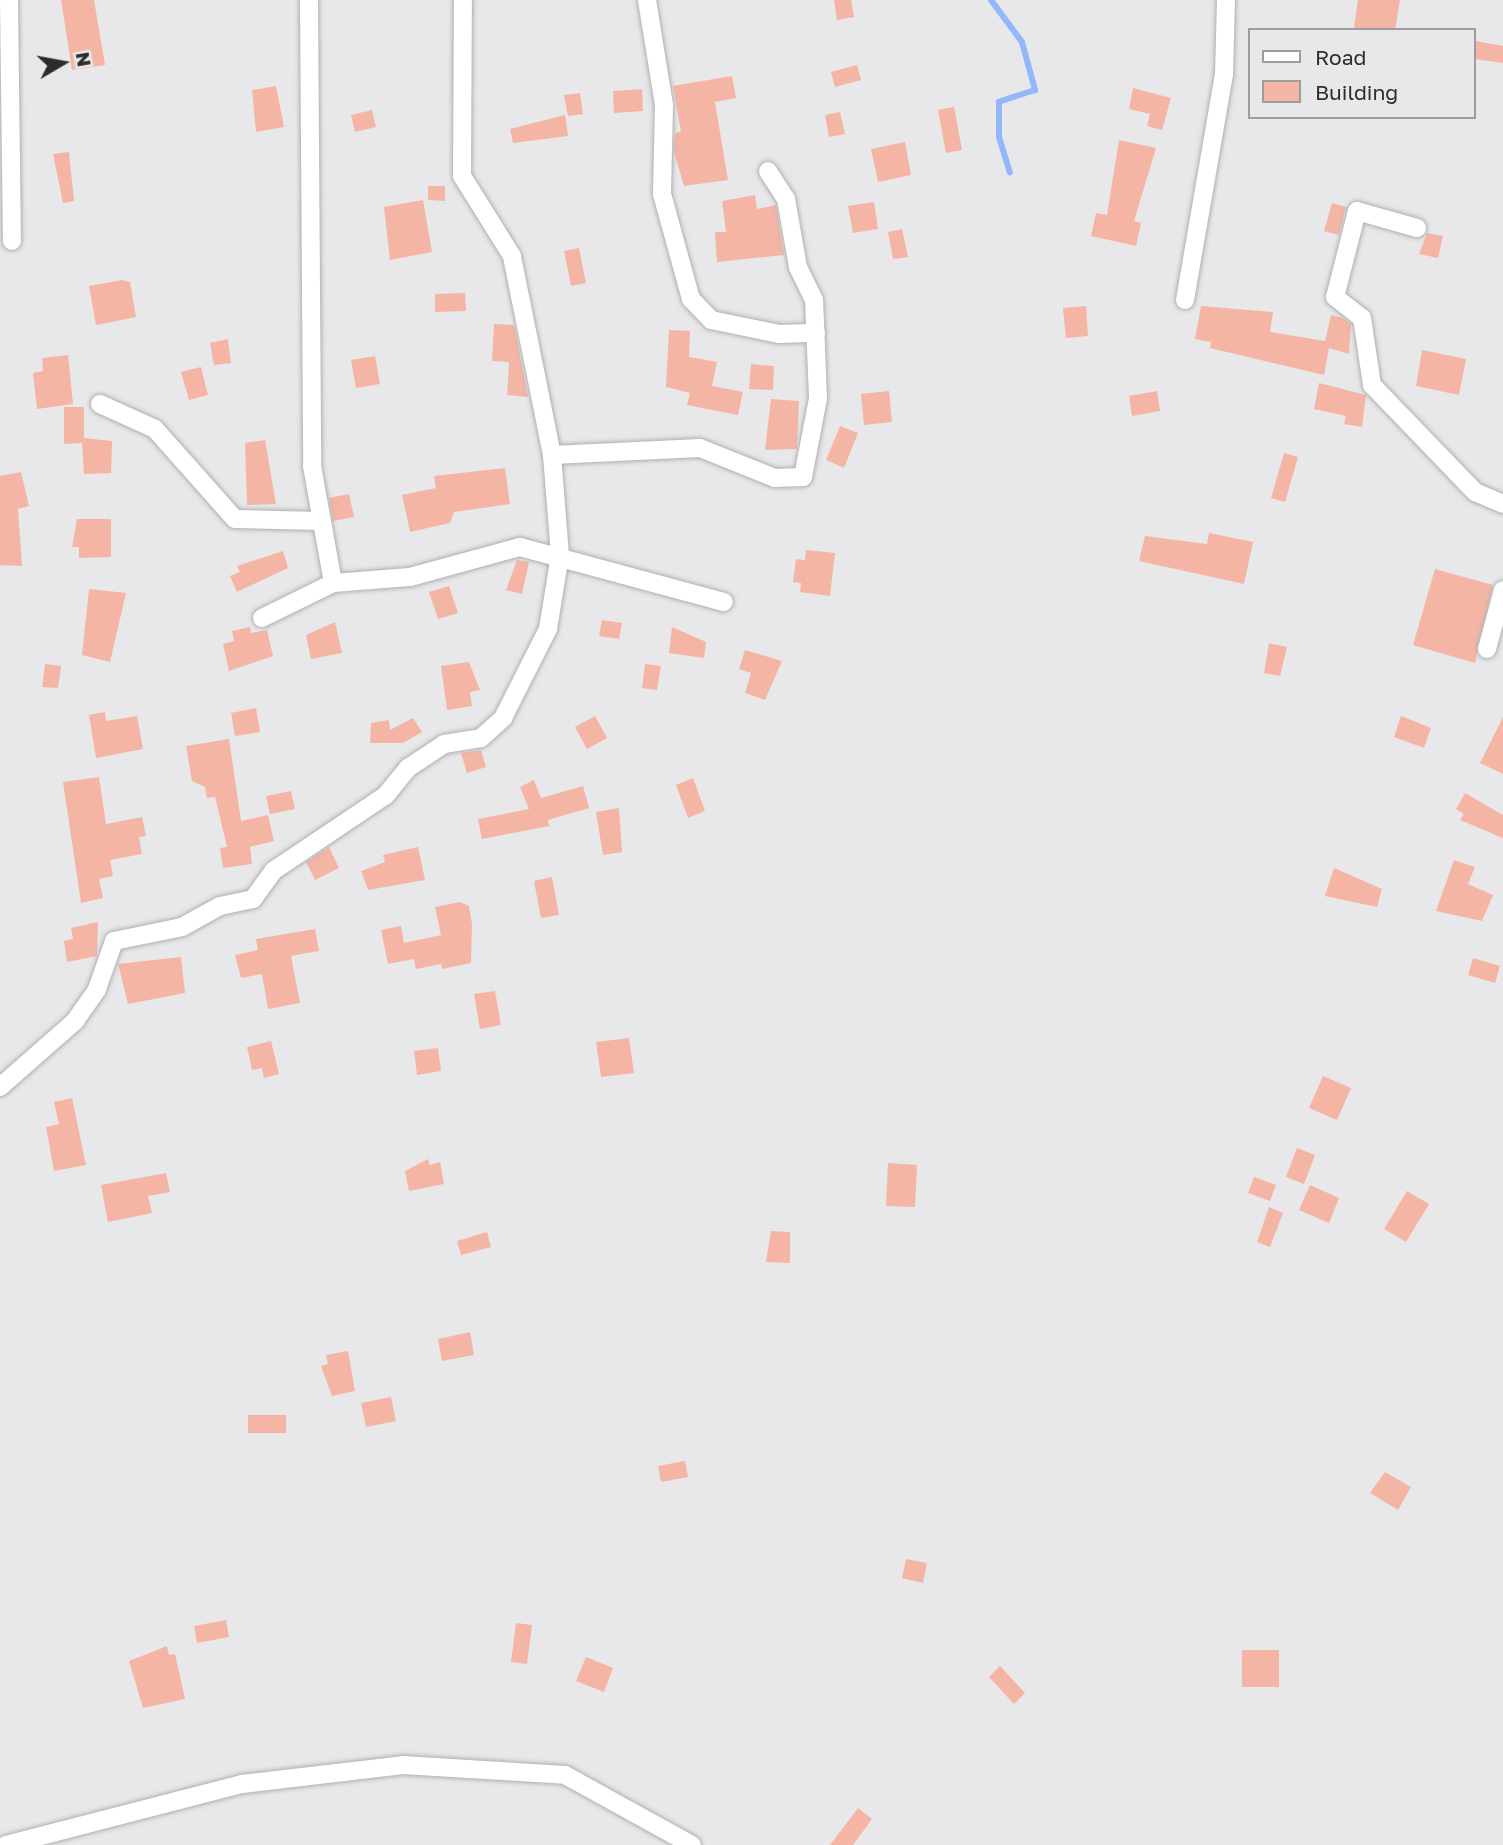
<!DOCTYPE html>
<html>
<head>
<meta charset="utf-8">
<style>
	body { margin:0 }
	#map { position:relative; width:1503px; height:1845px; overflow:hidden; background:#e8e8ea; font-family:"Golos Text",sans-serif }
	div>[style] { position:absolute }
	[style*='--x'] { left:calc(var(--x)*1px); top:calc(var(--y)*1px); width:calc(var(--w)*1px); rotate:calc(var(--a)*1deg) }
	.stream>* { height:6px; margin:-3px; padding:0 3px; transform-origin:3px; border-radius:3px; background:#94b7fa }
	.building>* { inset:0; background:#f4b5a5 }
	.roads { filter:drop-shadow(0 0 2px #b0b0b2) drop-shadow(0 0 2px #b0b0b2) }
	.minor>* { height:18px; margin:-9px; padding:0 9px; transform-origin:9px; border-radius:9px; background:#fff }
	span { translate:-50% -50%; white-space:nowrap; text-align:center; line-height:1.15; -webkit-text-stroke:5px #e8e8ea; paint-order:stroke }
	.legend { position:absolute; left:1248px; top:28px; width:228px; height:91px; box-sizing:border-box; background:#e8e8ea; border:2px solid #9d9d9e; margin:0; padding:9px 12px; list-style:none; font-size:21px; color:#2c2c2c }
	.legend li { display:flex; align-items:center; gap:14px; height:35px }
	.legend b { width:35px; border:2px solid #9d9d9e }
	.north { position:absolute; left:28px; top:28px; width:70px; height:70px; -webkit-text-stroke:5px #e8e8ea; paint-order:stroke; rotate:80deg; font-size:19px; font-weight:700; line-height:28px; text-align:center; color:#2c2c2c }
	.north::after { content:''; display:block; margin:auto; width:24px; height:32px; background:#2c2c2c; clip-path:polygon(50% 0,100% 100%,50% 72%,0 100%) }
</style>
</head>
<body>
<div id="map">
	<div class="stream">
		<i style="--x:991;--y:0;--w:52;--a:53.6"></i>
		<i style="--x:1022;--y:42;--w:50;--a:74.8"></i>
		<i style="--x:1035;--y:90;--w:38;--a:162"></i>
		<i style="--x:999;--y:102;--w:35;--a:90"></i>
		<i style="--x:999;--y:137;--w:37;--a:73"></i>
	</div>
	<div class="building">
		<i style="clip-path:polygon(61px 0,94px 0,105px 65px,72px 70px)"></i>
		<i style="clip-path:polygon(834px 0,851px 0,854px 17px,837px 20px)"></i>
		<i style="clip-path:polygon(1358px 0,1400px 0,1395px 30px,1354px 28px)"></i>
		<i style="clip-path:polygon(1476px 41px,1503px 46px,1503px 63px,1474px 59px)"></i>
		<i style="clip-path:polygon(857px 65px,861px 80px,835px 87px,831px 72px)"></i>
		<i style="clip-path:polygon(732px 76px,736px 98px,715px 102px,728px 180px,684px 186px,674px 152px,675px 133px,681px 132px,673px 86px)"></i>
		<i style="clip-path:polygon(276px 86px,284px 127px,256px 132px,252px 90px)"></i>
		<i style="clip-path:polygon(1133px 88px,1171px 98px,1162px 130px,1147px 126px,1150px 114px,1129px 109px)"></i>
		<i style="clip-path:polygon(642px 89px,643px 111px,614px 113px,613px 91px)"></i>
		<i style="clip-path:polygon(580px 93px,583px 114px,568px 116px,564px 95px)"></i>
		<i style="clip-path:polygon(954px 107px,962px 150px,946px 153px,938px 110px)"></i>
		<i style="clip-path:polygon(372px 110px,376px 127px,355px 132px,351px 115px)"></i>
		<i style="clip-path:polygon(840px 112px,845px 134px,829px 137px,825px 115px)"></i>
		<i style="clip-path:polygon(565px 115px,568px 136px,513px 143px,510px 129px)"></i>
		<i style="clip-path:polygon(1119px 140px,1156px 148px,1134px 221px,1141px 223px,1136px 246px,1091px 236px,1096px 213px,1107px 215px)"></i>
		<i style="clip-path:polygon(905px 142px,911px 175px,878px 182px,871px 149px)"></i>
		<i style="clip-path:polygon(69px 152px,74px 201px,63px 203px,53px 154px)"></i>
		<i style="clip-path:polygon(428px 186px,445px 186px,445px 201px,428px 200px)"></i>
		<i style="clip-path:polygon(755px 195px,757px 209px,776px 205px,784px 255px,717px 262px,715px 232px,726px 232px,722px 201px)"></i>
		<i style="clip-path:polygon(423px 200px,432px 252px,390px 260px,384px 207px)"></i>
		<i style="clip-path:polygon(874px 202px,878px 229px,853px 233px,848px 206px)"></i>
		<i style="clip-path:polygon(1332px 203px,1346px 207px,1339px 235px,1324px 231px)"></i>
		<i style="clip-path:polygon(902px 229px,908px 257px,893px 259px,888px 232px)"></i>
		<i style="clip-path:polygon(1427px 233px,1443px 236px,1438px 258px,1419px 254px)"></i>
		<i style="clip-path:polygon(579px 248px,586px 283px,571px 286px,564px 251px)"></i>
		<i style="clip-path:polygon(122px 280px,130px 282px,136px 317px,96px 325px,89px 286px)"></i>
		<i style="clip-path:polygon(465px 293px,466px 311px,435px 312px,435px 294px)"></i>
		<i style="clip-path:polygon(1086px 306px,1088px 336px,1066px 338px,1063px 308px)"></i>
		<i style="clip-path:polygon(1201px 306px,1273px 312px,1270px 332px,1325px 341px,1331px 315px,1343px 318px,1351px 324px,1349px 354px,1329px 348px,1324px 375px,1210px 348px,1211px 342px,1195px 339px)"></i>
		<i style="clip-path:polygon(494px 324px,514px 325px,528px 397px,507px 395px,509px 362px,492px 361px)"></i>
		<i style="clip-path:polygon(669px 330px,690px 331px,689px 357px,717px 362px,712px 386px,743px 392px,738px 415px,687px 405px,690px 393px,666px 387px)"></i>
		<i style="clip-path:polygon(228px 339px,231px 363px,214px 365px,210px 343px)"></i>
		<i style="clip-path:polygon(1422px 350px,1466px 359px,1459px 395px,1416px 386px)"></i>
		<i style="clip-path:polygon(68px 355px,73px 404px,37px 409px,33px 373px,43px 371px,42px 358px)"></i>
		<i style="clip-path:polygon(375px 356px,380px 384px,356px 388px,351px 360px)"></i>
		<i style="clip-path:polygon(751px 364px,774px 366px,773px 390px,749px 389px)"></i>
		<i style="clip-path:polygon(201px 367px,208px 395px,189px 400px,181px 372px)"></i>
		<i style="clip-path:polygon(1319px 383px,1366px 395px,1362px 427px,1344px 424px,1346px 416px,1314px 409px)"></i>
		<i style="clip-path:polygon(889px 391px,892px 422px,864px 425px,861px 394px)"></i>
		<i style="clip-path:polygon(1157px 391px,1160px 411px,1132px 416px,1129px 396px)"></i>
		<i style="clip-path:polygon(771px 399px,799px 401px,797px 449px,765px 450px)"></i>
		<i style="clip-path:polygon(64px 407px,84px 407px,84px 438px,112px 441px,111px 473px,84px 474px,82px 443px,64px 444px)"></i>
		<i style="clip-path:polygon(840px 426px,858px 433px,844px 468px,826px 460px)"></i>
		<i style="clip-path:polygon(265px 440px,276px 504px,247px 505px,245px 443px)"></i>
		<i style="clip-path:polygon(1284px 453px,1298px 457px,1285px 502px,1271px 498px)"></i>
		<i style="clip-path:polygon(505px 468px,510px 504px,454px 512px,450px 523px,410px 532px,402px 495px,436px 488px,434px 476px)"></i>
		<i style="clip-path:polygon(21px 472px,29px 506px,18px 509px,22px 566px,0 565px,0 476px)"></i>
		<i style="clip-path:polygon(349px 494px,354px 517px,333px 521px,329px 498px)"></i>
		<i style="clip-path:polygon(77px 519px,111px 519px,111px 557px,79px 558px,79px 547px,72px 547px)"></i>
		<i style="clip-path:polygon(1209px 533px,1253px 542px,1244px 584px,1139px 561px,1145px 536px,1207px 544px)"></i>
		<i style="clip-path:polygon(806px 550px,835px 553px,830px 596px,800px 592px,801px 583px,793px 582px,796px 559px,805px 560px)"></i>
		<i style="clip-path:polygon(283px 551px,288px 568px,237px 592px,230px 576px,240px 572px,237px 566px)"></i>
		<i style="clip-path:polygon(517px 560px,529px 562px,522px 594px,506px 590px)"></i>
		<i style="clip-path:polygon(1435px 569px,1493px 585px,1475px 663px,1413px 645px)"></i>
		<i style="clip-path:polygon(449px 586px,458px 613px,438px 619px,429px 592px)"></i>
		<i style="clip-path:polygon(89px 589px,126px 593px,110px 662px,82px 655px)"></i>
		<i style="clip-path:polygon(602px 620px,622px 623px,619px 639px,599px 636px)"></i>
		<i style="clip-path:polygon(335px 622px,342px 653px,311px 659px,306px 635px)"></i>
		<i style="clip-path:polygon(250px 627px,251px 633px,267px 630px,273px 656px,229px 671px,223px 644px,234px 641px,232px 631px)"></i>
		<i style="clip-path:polygon(672px 627px,706px 642px,704px 658px,669px 653px)"></i>
		<i style="clip-path:polygon(1269px 643px,1287px 647px,1280px 676px,1264px 673px)"></i>
		<i style="clip-path:polygon(745px 650px,782px 661px,765px 700px,745px 693px,751px 673px,739px 669px)"></i>
		<i style="clip-path:polygon(469px 662px,480px 690px,470px 692px,472px 706px,447px 710px,441px 666px)"></i>
		<i style="clip-path:polygon(45px 664px,61px 666px,58px 688px,42px 687px)"></i>
		<i style="clip-path:polygon(645px 664px,661px 666px,657px 690px,642px 688px)"></i>
		<i style="clip-path:polygon(256px 708px,260px 732px,235px 736px,231px 713px)"></i>
		<i style="clip-path:polygon(105px 712px,106px 721px,137px 716px,143px 749px,96px 758px,89px 715px)"></i>
		<i style="clip-path:polygon(595px 716px,607px 738px,587px 749px,575px 727px)"></i>
		<i style="clip-path:polygon(1401px 716px,1431px 728px,1424px 748px,1394px 737px)"></i>
		<i style="clip-path:polygon(1503px 717px,1503px 774px,1480px 763px)"></i>
		<i style="clip-path:polygon(413px 718px,422px 732px,403px 743px,370px 743px,371px 723px,389px 720px,390px 730px)"></i>
		<i style="clip-path:polygon(229px 739px,241px 821px,268px 815px,274px 841px,250px 847px,252px 864px,223px 868px,220px 848px,227px 847px,215px 797px,207px 798px,205px 787px,192px 781px,186px 746px)"></i>
		<i style="clip-path:polygon(481px 750px,486px 767px,467px 773px,461px 753px)"></i>
		<i style="clip-path:polygon(99px 777px,106px 824px,142px 817px,146px 836px,139px 837px,142px 854px,110px 860px,113px 876px,99px 879px,103px 898px,81px 903px,63px 782px)"></i>
		<i style="clip-path:polygon(693px 778px,705px 811px,688px 818px,676px 785px)"></i>
		<i style="clip-path:polygon(534px 780px,541px 798px,583px 786px,589px 808px,548px 820px,549px 826px,482px 839px,478px 819px,529px 809px,520px 787px)"></i>
		<i style="clip-path:polygon(291px 791px,295px 809px,270px 814px,266px 796px)"></i>
		<i style="clip-path:polygon(1465px 793px,1503px 815px,1503px 838px,1460px 820px,1464px 814px,1456px 809px)"></i>
		<i style="clip-path:polygon(619px 808px,622px 852px,603px 855px,596px 812px)"></i>
		<i style="clip-path:polygon(329px 847px,339px 868px,315px 880px,306px 862px)"></i>
		<i style="clip-path:polygon(418px 847px,425px 880px,368px 890px,361px 871px,385px 862px,383px 855px)"></i>
		<i style="clip-path:polygon(1454px 860px,1475px 867px,1468px 884px,1493px 895px,1482px 921px,1436px 911px)"></i>
		<i style="clip-path:polygon(1334px 868px,1382px 889px,1377px 907px,1325px 896px)"></i>
		<i style="clip-path:polygon(552px 877px,559px 915px,541px 918px,534px 881px)"></i>
		<i style="clip-path:polygon(460px 902px,469px 906px,472px 924px,471px 963px,442px 969px,441px 964px,416px 969px,414px 959px,388px 964px,381px 930px,401px 926px,404px 943px,441px 935px,435px 907px)"></i>
		<i style="clip-path:polygon(98px 922px,97px 956px,67px 962px,64px 941px,73px 939px,71px 928px)"></i>
		<i style="clip-path:polygon(315px 929px,319px 951px,291px 956px,300px 1003px,268px 1009px,262px 974px,241px 978px,235px 955px,258px 950px,256px 939px)"></i>
		<i style="clip-path:polygon(181px 957px,185px 993px,128px 1004px,118px 964px)"></i>
		<i style="clip-path:polygon(1473px 958px,1500px 966px,1495px 983px,1468px 975px)"></i>
		<i style="clip-path:polygon(495px 991px,501px 1025px,480px 1029px,474px 994px)"></i>
		<i style="clip-path:polygon(629px 1038px,634px 1073px,601px 1077px,596px 1042px)"></i>
		<i style="clip-path:polygon(271px 1041px,279px 1074px,264px 1078px,262px 1068px,252px 1070px,247px 1047px)"></i>
		<i style="clip-path:polygon(438px 1048px,441px 1071px,417px 1075px,414px 1051px)"></i>
		<i style="clip-path:polygon(1323px 1076px,1351px 1088px,1337px 1120px,1309px 1108px)"></i>
		<i style="clip-path:polygon(72px 1098px,86px 1165px,54px 1171px,46px 1127px,59px 1124px,54px 1102px)"></i>
		<i style="clip-path:polygon(1297px 1148px,1315px 1155px,1304px 1184px,1286px 1177px)"></i>
		<i style="clip-path:polygon(428px 1159px,430px 1165px,440px 1162px,444px 1184px,409px 1191px,405px 1171px)"></i>
		<i style="clip-path:polygon(888px 1163px,917px 1165px,915px 1207px,886px 1206px)"></i>
		<i style="clip-path:polygon(166px 1173px,170px 1192px,148px 1196px,152px 1213px,108px 1222px,101px 1185px)"></i>
		<i style="clip-path:polygon(1254px 1177px,1276px 1185px,1270px 1201px,1248px 1193px)"></i>
		<i style="clip-path:polygon(1310px 1185px,1339px 1198px,1329px 1223px,1299px 1210px)"></i>
		<i style="clip-path:polygon(1407px 1191px,1429px 1204px,1406px 1242px,1384px 1229px)"></i>
		<i style="clip-path:polygon(1269px 1207px,1283px 1213px,1270px 1247px,1257px 1242px)"></i>
		<i style="clip-path:polygon(771px 1231px,790px 1232px,790px 1263px,766px 1262px)"></i>
		<i style="clip-path:polygon(487px 1232px,491px 1247px,461px 1255px,457px 1241px)"></i>
		<i style="clip-path:polygon(470px 1332px,474px 1355px,442px 1361px,438px 1339px)"></i>
		<i style="clip-path:polygon(348px 1351px,355px 1391px,332px 1396px,321px 1366px,328px 1364px,326px 1355px)"></i>
		<i style="clip-path:polygon(391px 1397px,396px 1421px,366px 1427px,361px 1403px)"></i>
		<i style="clip-path:polygon(248px 1415px,286px 1415px,286px 1433px,248px 1433px)"></i>
		<i style="clip-path:polygon(685px 1461px,688px 1477px,661px 1482px,658px 1466px)"></i>
		<i style="clip-path:polygon(1385px 1472px,1411px 1487px,1398px 1510px,1370px 1493px)"></i>
		<i style="clip-path:polygon(906px 1559px,927px 1563px,923px 1583px,902px 1578px)"></i>
		<i style="clip-path:polygon(226px 1620px,229px 1637px,197px 1643px,194px 1626px)"></i>
		<i style="clip-path:polygon(516px 1623px,532px 1625px,527px 1664px,511px 1662px)"></i>
		<i style="clip-path:polygon(167px 1646px,169px 1655px,175px 1654px,185px 1699px,143px 1708px,129px 1661px)"></i>
		<i style="clip-path:polygon(1242px 1650px,1279px 1650px,1279px 1687px,1242px 1687px)"></i>
		<i style="clip-path:polygon(586px 1657px,613px 1668px,604px 1692px,576px 1681px)"></i>
		<i style="clip-path:polygon(1000px 1666px,1025px 1693px,1014px 1704px,989px 1677px)"></i>
		<i style="clip-path:polygon(858px 1808px,872px 1819px,853px 1845px,830px 1845px)"></i>
	</div>
	<div class="roads">
		<div class="minor">
			<i style="--x:9;--y:0;--w:241;--a:89.3"></i>
			<i style="--x:309;--y:0;--w:466;--a:89.6"></i>
			<i style="--x:312;--y:466;--w:119;--a:79.8"></i>
			<i style="--x:647;--y:0;--w:106;--a:80.8"></i>
			<i style="--x:664;--y:105;--w:89;--a:91.3"></i>
			<i style="--x:662;--y:194;--w:109;--a:74.6"></i>
			<i style="--x:691;--y:299;--w:29;--a:46"></i>
			<i style="--x:711;--y:320;--w:69;--a:11.6"></i>
			<i style="--x:779;--y:334;--w:37;--a:-2"></i>
			<i style="--x:1417;--y:228;--w:62;--a:-164.2"></i>
			<i style="--x:1357;--y:211;--w:89;--a:104.3"></i>
			<i style="--x:1335;--y:297;--w:34;--a:38"></i>
			<i style="--x:1362;--y:318;--w:68;--a:81.5"></i>
			<i style="--x:1372;--y:385;--w:149;--a:46.1"></i>
			<i style="--x:1475;--y:492;--w:30;--a:23"></i>
			<i style="--x:1185;--y:300;--w:228;--a:-80.2"></i>
			<i style="--x:1224;--y:75;--w:75;--a:-88.5"></i>
			<i style="--x:100;--y:404;--w:60;--a:24.4"></i>
			<i style="--x:155;--y:429;--w:120;--a:48.4"></i>
			<i style="--x:235;--y:519;--w:86;--a:1.3"></i>
			<i style="--x:552;--y:455;--w:148;--a:-2.7"></i>
			<i style="--x:700;--y:448;--w:81;--a:21.8"></i>
			<i style="--x:775;--y:478;--w:28;--a:-2"></i>
			<i style="--x:803;--y:477;--w:80;--a:-79.2"></i>
			<i style="--x:818;--y:398;--w:98;--a:-92.3"></i>
			<i style="--x:814;--y:300;--w:37;--a:-116"></i>
			<i style="--x:798;--y:267;--w:69;--a:-100"></i>
			<i style="--x:786;--y:199;--w:33;--a:-123"></i>
			<i style="--x:262;--y:618;--w:79;--a:-26.2"></i>
			<i style="--x:333;--y:583;--w:77;--a:-4.5"></i>
			<i style="--x:410;--y:577;--w:114;--a:-15.3"></i>
			<i style="--x:520;--y:547;--w:211;--a:15.1"></i>
			<i style="--x:1487;--y:649;--w:61;--a:-74.8"></i>
			<i style="--x:0;--y:1087;--w:100;--a:-41.3"></i>
			<i style="--x:75;--y:1021;--w:39;--a:-55"></i>
			<i style="--x:97;--y:989;--w:51;--a:-70.5"></i>
			<i style="--x:114;--y:941;--w:69;--a:-11.6"></i>
			<i style="--x:182;--y:927;--w:43;--a:-28.9"></i>
			<i style="--x:220;--y:906;--w:34;--a:-12"></i>
			<i style="--x:253;--y:899;--w:34;--a:-54"></i>
			<i style="--x:273;--y:871;--w:136;--a:-33.9"></i>
			<i style="--x:386;--y:795;--w:35;--a:-51"></i>
			<i style="--x:408;--y:768;--w:43;--a:-33.7"></i>
			<i style="--x:444;--y:744;--w:37;--a:-9"></i>
			<i style="--x:481;--y:738;--w:30;--a:-42"></i>
			<i style="--x:503;--y:718;--w:100;--a:-63.2"></i>
			<i style="--x:548;--y:629;--w:75;--a:-80.8"></i>
			<i style="--x:560;--y:555;--w:100;--a:-94.6"></i>
			<i style="--x:552;--y:455;--w:203;--a:-101.4"></i>
			<i style="--x:512;--y:256;--w:94;--a:-122"></i>
			<i style="--x:462;--y:176;--w:176;--a:-89.7"></i>
			<i style="--x:6;--y:1845;--w:244;--a:-14.5"></i>
			<i style="--x:242;--y:1784;--w:162;--a:-6.7"></i>
			<i style="--x:403;--y:1765;--w:162;--a:3.5"></i>
			<i style="--x:565;--y:1775;--w:145;--a:28.9"></i>
		</div>
	</div>
	<ul class="legend">
	<li><b style="height:9px;background:#fff"></b>Road</li>
	<li><b style="height:19px;background:#f4b5a5"></b>Building</li>
	</ul>
	<div class="north">N</div>
</div>
</body>
</html>
